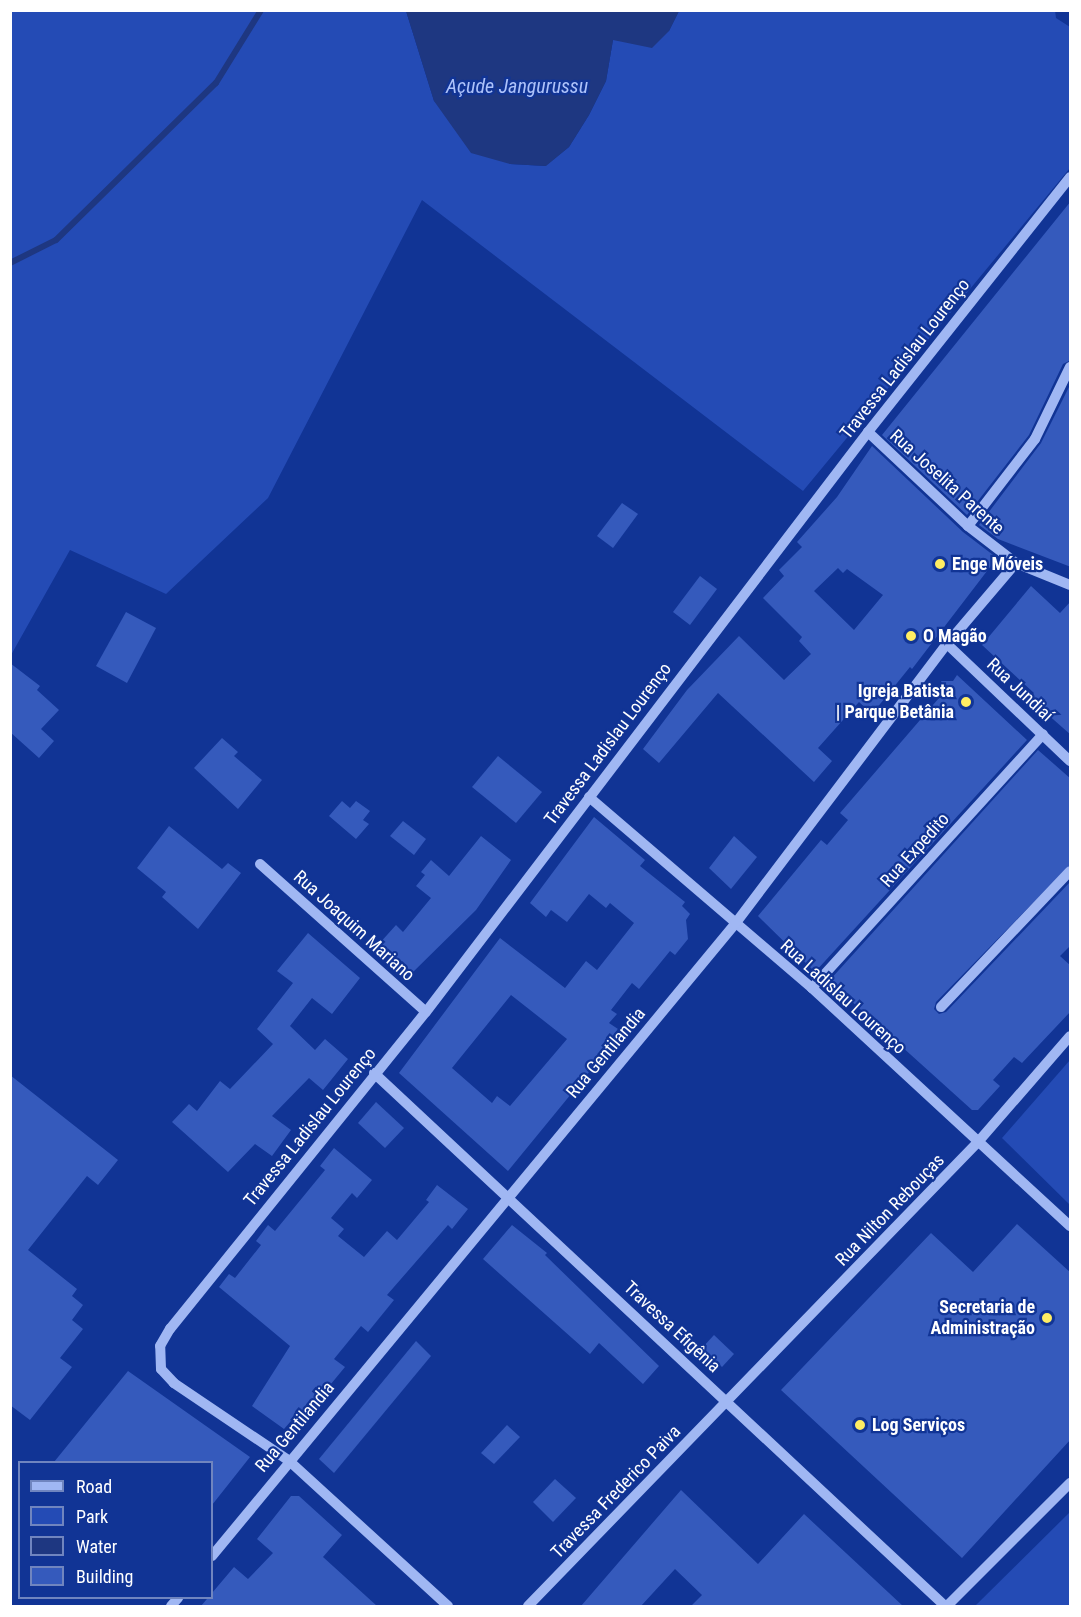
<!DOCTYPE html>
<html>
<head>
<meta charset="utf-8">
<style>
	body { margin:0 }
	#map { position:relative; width:1081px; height:1617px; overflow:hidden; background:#113495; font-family:"Roboto Condensed",sans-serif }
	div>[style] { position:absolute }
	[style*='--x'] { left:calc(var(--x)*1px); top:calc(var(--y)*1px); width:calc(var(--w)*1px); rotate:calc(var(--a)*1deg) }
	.green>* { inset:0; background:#244bb5 }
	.water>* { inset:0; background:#1e3781 }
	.stream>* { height:6px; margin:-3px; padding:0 3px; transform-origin:3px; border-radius:3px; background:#1e3781 }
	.building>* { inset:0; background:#355abc }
	.minor>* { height:10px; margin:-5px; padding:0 5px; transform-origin:5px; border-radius:5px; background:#a0b7f3 }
	.dots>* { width:16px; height:16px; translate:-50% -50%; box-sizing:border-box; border:3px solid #113495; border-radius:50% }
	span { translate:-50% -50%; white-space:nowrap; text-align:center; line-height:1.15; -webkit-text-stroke:4.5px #113495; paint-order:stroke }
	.street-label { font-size:18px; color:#fff }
	.poi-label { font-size:18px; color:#fff; font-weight:700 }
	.left { translate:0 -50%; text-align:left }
	.right { translate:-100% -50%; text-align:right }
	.water-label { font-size:20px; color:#adc2fa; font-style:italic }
	.frame { position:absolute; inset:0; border:12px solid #fff; pointer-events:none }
	.legend { position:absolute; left:18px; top:1461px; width:195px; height:138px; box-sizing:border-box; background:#113495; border:2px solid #7085bf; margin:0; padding:8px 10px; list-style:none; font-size:18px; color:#fff }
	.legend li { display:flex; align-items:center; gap:12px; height:30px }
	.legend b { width:30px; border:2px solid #7085bf }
</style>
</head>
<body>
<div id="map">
	<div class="green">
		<i style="clip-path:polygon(1055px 10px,1056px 18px,1070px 27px,1070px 168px,803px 491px,422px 200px,268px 498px,166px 594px,70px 550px,11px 655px,11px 11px,406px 11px,434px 101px,510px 164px,545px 166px,569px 147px,589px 115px,606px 81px,613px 40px,669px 31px,679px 11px)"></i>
		<i style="clip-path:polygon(1070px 1060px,1070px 1205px,1002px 1138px)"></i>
		<i style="clip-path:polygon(1069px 1513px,1070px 1606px,975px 1606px)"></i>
	</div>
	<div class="water">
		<i style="clip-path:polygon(406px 11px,406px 10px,679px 11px,669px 31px,652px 48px,613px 40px,606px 81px,589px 115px,569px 147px,546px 166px,510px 164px,471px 153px,434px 101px)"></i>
	</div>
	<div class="stream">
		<i style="--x:10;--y:263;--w:51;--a:-26.6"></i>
		<i style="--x:56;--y:240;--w:224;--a:-44.5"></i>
		<i style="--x:216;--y:83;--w:86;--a:-58.3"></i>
	</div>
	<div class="building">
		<i style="clip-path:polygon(1071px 201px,1071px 360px,1063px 364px,1029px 435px,967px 515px,882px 435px)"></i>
		<i style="clip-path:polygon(1071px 383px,1071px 567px,998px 539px,979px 525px,1041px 443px)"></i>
		<i style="clip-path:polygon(evenodd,872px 446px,963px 532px,997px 558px,912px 669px,910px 667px,872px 714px,859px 702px,818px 748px,832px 761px,814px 782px,718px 693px,659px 763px,643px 749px,687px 690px,739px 636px,784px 680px,811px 654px,799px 641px,802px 637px,763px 598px,784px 576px,779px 570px,802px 547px,797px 542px,837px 497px,872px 446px,838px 568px,843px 573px,847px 569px,883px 595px,854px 630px,814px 591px,838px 568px)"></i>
		<i style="clip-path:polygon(622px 503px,638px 514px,613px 548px,597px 536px)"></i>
		<i style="clip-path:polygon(700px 576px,717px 589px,690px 625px,673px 612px)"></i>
		<i style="clip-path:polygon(1031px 586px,1060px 613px,1071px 601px,1071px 735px,1029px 698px,1034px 693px,982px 645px)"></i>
		<i style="clip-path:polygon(126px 612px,156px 628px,127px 683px,96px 666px)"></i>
		<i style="clip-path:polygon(10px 663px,40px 686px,37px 690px,59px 710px,41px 729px,54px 741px,39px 758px,10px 732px)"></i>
		<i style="clip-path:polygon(957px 675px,1027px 740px,815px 972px,758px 916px,821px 840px,827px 845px,848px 820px,840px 813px,945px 691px,941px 681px,953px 681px)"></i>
		<i style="clip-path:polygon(222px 738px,238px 752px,234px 756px,262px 780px,238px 809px,194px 768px)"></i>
		<i style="clip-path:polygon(1038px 750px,1071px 779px,1071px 864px,936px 1002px,934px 1009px,939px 1014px,946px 1012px,1071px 881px,1071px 945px,1060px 956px,1071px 966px,1071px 1011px,1022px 1063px,1014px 1057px,993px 1080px,1000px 1086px,978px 1110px,972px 1110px,829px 981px)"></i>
		<i style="clip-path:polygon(498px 756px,542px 792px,516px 823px,472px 787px)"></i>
		<i style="clip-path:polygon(342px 801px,350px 808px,356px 801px,370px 811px,363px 820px,369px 824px,356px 839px,329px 816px)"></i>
		<i style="clip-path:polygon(evenodd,594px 817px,645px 860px,640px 866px,685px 902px,682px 906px,690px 914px,686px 920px,688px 939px,675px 955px,670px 951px,639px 989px,632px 983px,611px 1010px,617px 1014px,609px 1023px,618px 1029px,591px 1063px,594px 1066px,508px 1171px,399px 1073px,500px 938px,565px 988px,586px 961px,597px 970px,634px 923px,610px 903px,606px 908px,589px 894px,567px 922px,551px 910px,546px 917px,530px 903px,594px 817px,511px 995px,567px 1039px,510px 1106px,497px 1096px,492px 1103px,452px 1068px,511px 995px)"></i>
		<i style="clip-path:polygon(403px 821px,426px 839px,414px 855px,390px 836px)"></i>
		<i style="clip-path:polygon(169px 826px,222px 869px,228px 863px,241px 873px,198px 929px,162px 897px,166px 892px,137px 868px)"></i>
		<i style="clip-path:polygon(481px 836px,511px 860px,476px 910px,410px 975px,378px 945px,396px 925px,403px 932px,431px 898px,416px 886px,425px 875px,421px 872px,431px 860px,449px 876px)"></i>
		<i style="clip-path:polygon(734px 836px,757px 857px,731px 889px,709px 868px)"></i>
		<i style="clip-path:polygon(308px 933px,360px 978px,332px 1014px,312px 998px,290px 1026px,315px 1050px,325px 1039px,348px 1059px,323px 1090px,309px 1078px,272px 1116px,291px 1130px,272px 1156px,255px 1144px,228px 1172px,172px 1122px,189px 1104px,197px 1111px,220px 1081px,230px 1089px,273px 1044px,257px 1029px,293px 983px,277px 971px)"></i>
		<i style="clip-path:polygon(10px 1075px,118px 1160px,98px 1185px,87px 1176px,28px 1250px,77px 1289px,72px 1296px,83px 1305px,72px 1320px,83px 1329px,60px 1358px,72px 1367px,30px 1420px,10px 1405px)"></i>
		<i style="clip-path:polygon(376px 1102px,404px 1128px,385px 1148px,358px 1123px)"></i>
		<i style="clip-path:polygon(334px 1148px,372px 1180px,357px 1198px,352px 1193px,331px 1218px,344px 1229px,338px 1236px,364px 1257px,387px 1231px,397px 1240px,429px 1202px,426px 1200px,437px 1185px,468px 1209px,452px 1229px,448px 1225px,387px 1295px,394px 1300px,368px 1332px,361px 1326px,334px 1359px,345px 1367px,297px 1425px,291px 1421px,284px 1429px,252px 1406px,290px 1346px,219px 1287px,229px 1274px,235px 1278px,261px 1245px,256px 1241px,268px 1225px,275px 1231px,325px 1170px,320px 1166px)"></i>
		<i style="clip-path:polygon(1017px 1224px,1071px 1273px,1071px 1439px,962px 1558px,781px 1390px,931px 1233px,973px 1272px)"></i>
		<i style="clip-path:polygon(512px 1225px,547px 1253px,545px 1255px,659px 1366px,643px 1384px,599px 1343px,590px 1354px,483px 1259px)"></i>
		<i style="clip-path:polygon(714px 1335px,734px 1354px,722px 1367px,702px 1348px)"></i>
		<i style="clip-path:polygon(416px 1341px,431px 1356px,334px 1473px,319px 1459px)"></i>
		<i style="clip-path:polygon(128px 1371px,250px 1457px,212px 1505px,212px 1462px,54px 1462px)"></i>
		<i style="clip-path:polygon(507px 1425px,520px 1437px,494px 1464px,481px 1453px)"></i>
		<i style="clip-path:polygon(555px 1479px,576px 1498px,553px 1522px,533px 1502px)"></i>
		<i style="clip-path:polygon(681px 1490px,758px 1564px,804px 1514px,903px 1606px,691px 1606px,702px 1595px,675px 1569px,641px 1606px,581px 1606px)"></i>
		<i style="clip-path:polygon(291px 1496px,299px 1496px,342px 1535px,323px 1557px,377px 1606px,201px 1606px,234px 1567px,248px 1579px,273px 1553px,257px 1539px)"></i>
	</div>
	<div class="minor">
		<i style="--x:868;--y:432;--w:137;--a:43.2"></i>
		<i style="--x:968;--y:526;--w:61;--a:37.6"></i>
		<i style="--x:1016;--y:563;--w:58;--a:22.2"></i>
		<i style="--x:968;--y:526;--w:110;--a:-52.4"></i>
		<i style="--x:1035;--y:439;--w:80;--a:-64.1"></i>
		<i style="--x:947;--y:644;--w:170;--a:43.6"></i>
		<i style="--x:589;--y:797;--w:294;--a:40.6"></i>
		<i style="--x:812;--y:988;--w:351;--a:42.7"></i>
		<i style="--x:260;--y:864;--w:222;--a:41.7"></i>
		<i style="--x:812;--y:988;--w:343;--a:-47.7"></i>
		<i style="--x:941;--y:1007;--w:187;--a:-46.5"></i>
		<i style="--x:374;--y:1073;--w:781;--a:43.03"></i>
		<i style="--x:212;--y:1556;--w:820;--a:-50.39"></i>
		<i style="--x:735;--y:924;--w:351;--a:-52.9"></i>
		<i style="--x:947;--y:644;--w:106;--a:-49.6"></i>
		<i style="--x:171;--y:1606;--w:11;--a:-49"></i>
		<i style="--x:448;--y:1606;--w:217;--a:-137.6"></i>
		<i style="--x:288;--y:1460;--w:138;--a:-146"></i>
		<i style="--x:174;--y:1383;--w:19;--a:-133"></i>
		<i style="--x:161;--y:1369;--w:23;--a:-92"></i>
		<i style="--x:160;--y:1346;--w:20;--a:-60"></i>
		<i style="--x:170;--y:1329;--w:407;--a:-51.1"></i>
		<i style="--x:426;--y:1012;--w:729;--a:-52.69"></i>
		<i style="--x:868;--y:432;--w:325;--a:-51.6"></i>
		<i style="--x:528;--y:1606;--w:646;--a:-45.88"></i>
		<i style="--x:978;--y:1142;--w:140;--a:-49"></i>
		<i style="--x:947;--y:1606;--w:174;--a:-45"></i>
	</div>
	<div class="dots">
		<i style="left:940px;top:564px;background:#ffed63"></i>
		<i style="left:911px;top:636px;background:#ffed63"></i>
		<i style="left:966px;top:702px;background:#ffed63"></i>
		<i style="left:1047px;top:1318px;background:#ffed63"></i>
		<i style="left:860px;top:1425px;background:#ffed63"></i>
	</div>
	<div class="street-label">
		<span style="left:905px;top:359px;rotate:-52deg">Travessa Ladislau Lourenço</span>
		<span style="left:947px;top:482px;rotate:42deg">Rua Joselita Parente</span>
		<span style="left:1020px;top:690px;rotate:43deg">Rua Jundiaí</span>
		<span style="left:608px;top:744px;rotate:-53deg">Travessa Ladislau Lourenço</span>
		<span style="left:915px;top:850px;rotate:-48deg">Rua Expedito</span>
		<span style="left:354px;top:926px;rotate:42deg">Rua Joaquim Mariano</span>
		<span style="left:843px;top:997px;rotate:42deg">Rua Ladislau Lourenço</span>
		<span style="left:606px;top:1053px;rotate:-50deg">Rua Gentilandia</span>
		<span style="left:310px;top:1127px;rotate:-51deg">Travessa Ladislau Lourenço</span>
		<span style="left:890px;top:1210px;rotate:-46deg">Rua Nilton Rebouças</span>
		<span style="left:672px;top:1327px;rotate:43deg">Travessa Efigênia</span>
		<span style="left:295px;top:1427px;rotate:-50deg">Rua Gentilandia</span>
		<span style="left:616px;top:1492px;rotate:-46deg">Travessa Frederico Paiva</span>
	</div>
	<div class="poi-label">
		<span class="left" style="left:952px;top:564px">Enge Móveis</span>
		<span class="left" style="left:923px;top:636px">O Magão</span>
		<span class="right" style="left:954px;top:702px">Igreja Batista<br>| Parque Betânia</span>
		<span class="right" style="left:1035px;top:1318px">Secretaria de<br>Administração</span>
		<span class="left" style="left:872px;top:1425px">Log Serviços</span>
	</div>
	<div class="water-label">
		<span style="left:517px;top:86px">Açude Jangurussu</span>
	</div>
	<div class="frame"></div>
	<ul class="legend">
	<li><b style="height:8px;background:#a0b7f3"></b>Road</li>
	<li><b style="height:16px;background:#244bb5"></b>Park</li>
	<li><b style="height:16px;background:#1e3781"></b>Water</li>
	<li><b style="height:16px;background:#355abc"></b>Building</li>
	</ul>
</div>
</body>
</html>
